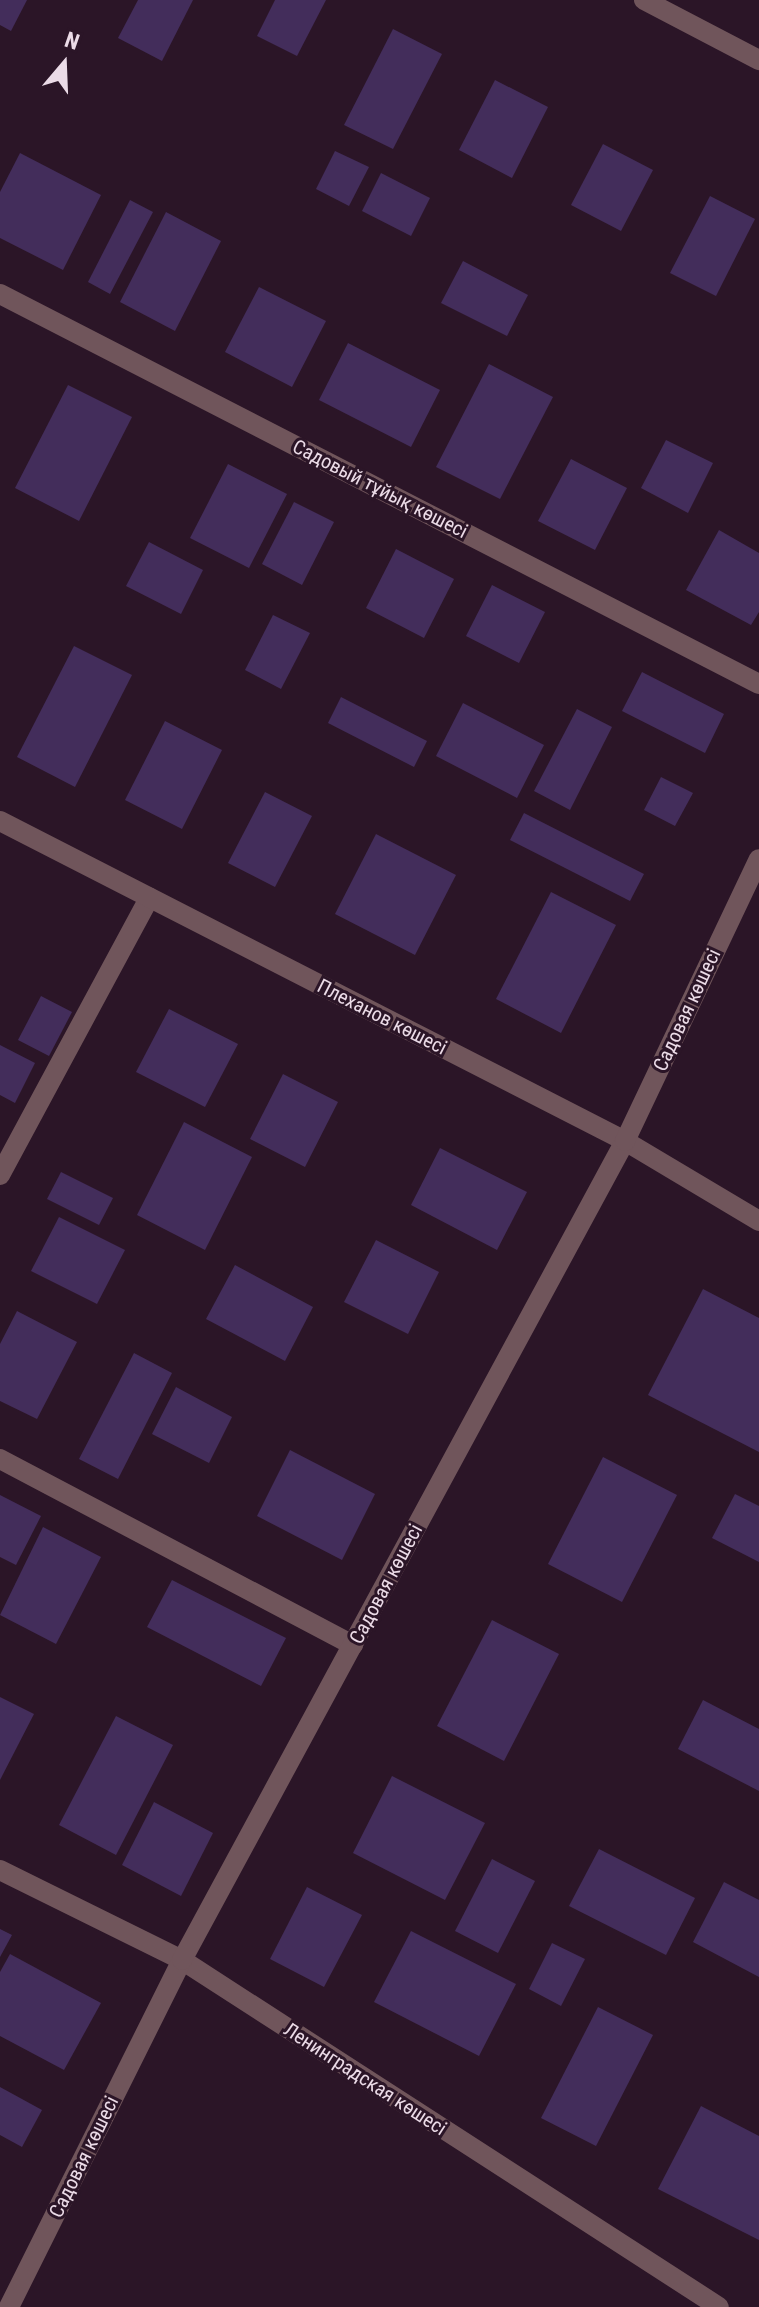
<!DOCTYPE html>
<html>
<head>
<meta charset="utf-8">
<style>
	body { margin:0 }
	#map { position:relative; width:759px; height:2307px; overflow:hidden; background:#2b1527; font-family:"Roboto Condensed",sans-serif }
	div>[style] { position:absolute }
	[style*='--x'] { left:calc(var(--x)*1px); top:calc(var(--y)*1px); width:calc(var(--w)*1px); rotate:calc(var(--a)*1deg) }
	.building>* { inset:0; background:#432d5b }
	.service>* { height:20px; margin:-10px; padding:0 10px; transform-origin:10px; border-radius:10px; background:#70555b }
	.minor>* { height:20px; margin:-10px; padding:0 10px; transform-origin:10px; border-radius:10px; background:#70555b }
	.tertiary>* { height:20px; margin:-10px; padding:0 10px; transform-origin:10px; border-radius:10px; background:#70555b }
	span { translate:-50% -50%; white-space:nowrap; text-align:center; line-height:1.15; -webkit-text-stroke:6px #2b1527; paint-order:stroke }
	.street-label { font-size:20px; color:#ebdbe7 }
	.north { position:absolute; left:24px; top:24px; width:80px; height:80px; -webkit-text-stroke:6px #2b1527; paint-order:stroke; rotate:19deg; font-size:22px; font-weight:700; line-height:32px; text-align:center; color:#ebdbe7 }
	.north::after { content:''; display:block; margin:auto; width:28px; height:36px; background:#ebdbe7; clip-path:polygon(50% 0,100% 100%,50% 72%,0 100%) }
</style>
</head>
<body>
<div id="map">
	<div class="building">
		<i style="clip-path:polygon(0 0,27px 0,11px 31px,0 25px)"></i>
		<i style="clip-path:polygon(138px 0,193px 0,162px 61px,118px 38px)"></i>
		<i style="clip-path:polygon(275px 0,326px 0,297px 56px,257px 36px)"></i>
		<i style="clip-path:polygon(393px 29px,442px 54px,393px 149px,344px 125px)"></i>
		<i style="clip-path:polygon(495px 80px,548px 107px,512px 178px,459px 150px)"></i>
		<i style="clip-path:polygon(603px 144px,653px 170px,621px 231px,571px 205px)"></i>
		<i style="clip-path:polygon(335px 151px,369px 167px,349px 206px,316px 189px)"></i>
		<i style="clip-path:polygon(20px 153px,101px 195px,63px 270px,0 238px,0 192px)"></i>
		<i style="clip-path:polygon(381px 173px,430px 198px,411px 236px,362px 211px)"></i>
		<i style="clip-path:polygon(710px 196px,755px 219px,716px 296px,670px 273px)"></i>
		<i style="clip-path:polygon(130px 200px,153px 212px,110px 294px,88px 282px)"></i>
		<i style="clip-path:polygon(166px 212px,221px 241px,175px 331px,120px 302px)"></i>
		<i style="clip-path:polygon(463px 261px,528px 295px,507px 336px,441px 303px)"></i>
		<i style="clip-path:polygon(259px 287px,326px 321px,292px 387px,225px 352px)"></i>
		<i style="clip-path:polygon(348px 343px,440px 390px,411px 447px,319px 400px)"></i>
		<i style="clip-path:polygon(489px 364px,553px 397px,500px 499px,436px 467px)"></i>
		<i style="clip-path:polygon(68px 385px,132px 417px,79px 521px,15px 488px)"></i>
		<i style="clip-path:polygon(666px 440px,713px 463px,688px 513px,641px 488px)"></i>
		<i style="clip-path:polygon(571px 459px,627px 488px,595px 550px,538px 521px)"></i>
		<i style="clip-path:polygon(228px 464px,287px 494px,249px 568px,190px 538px)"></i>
		<i style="clip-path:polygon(294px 502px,334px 522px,302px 585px,262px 564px)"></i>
		<i style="clip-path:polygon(719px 530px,759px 553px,759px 612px,751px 625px,686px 590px)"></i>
		<i style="clip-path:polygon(149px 542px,203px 570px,181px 614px,126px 586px)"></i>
		<i style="clip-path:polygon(396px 549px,454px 579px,424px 638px,366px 608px)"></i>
		<i style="clip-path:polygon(492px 585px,545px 612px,519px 663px,466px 636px)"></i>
		<i style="clip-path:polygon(273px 615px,310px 633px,281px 689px,245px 670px)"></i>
		<i style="clip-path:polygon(74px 646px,132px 675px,75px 787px,17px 757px)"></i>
		<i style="clip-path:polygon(642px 672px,724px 714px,705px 753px,622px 711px)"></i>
		<i style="clip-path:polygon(341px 697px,427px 741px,414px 767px,328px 723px)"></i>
		<i style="clip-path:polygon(463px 703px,544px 745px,517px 798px,436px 756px)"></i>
		<i style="clip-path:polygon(577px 709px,612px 727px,570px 810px,534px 791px)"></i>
		<i style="clip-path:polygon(165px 721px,222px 750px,182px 829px,125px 800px)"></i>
		<i style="clip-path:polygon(661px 777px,693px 793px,675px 826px,644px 810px)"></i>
		<i style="clip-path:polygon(265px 792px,312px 816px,275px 887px,228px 863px)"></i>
		<i style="clip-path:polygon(524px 813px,644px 874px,630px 901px,510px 840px)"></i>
		<i style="clip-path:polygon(376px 834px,456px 875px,415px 955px,335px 914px)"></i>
		<i style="clip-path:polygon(551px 892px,616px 925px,561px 1033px,496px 999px)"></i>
		<i style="clip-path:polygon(41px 996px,72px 1012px,49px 1056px,18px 1040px)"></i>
		<i style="clip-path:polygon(169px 1009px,238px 1044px,205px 1107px,136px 1072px)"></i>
		<i style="clip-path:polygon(0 1045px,35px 1063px,15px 1103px,0 1095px)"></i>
		<i style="clip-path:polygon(283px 1074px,338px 1102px,305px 1167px,250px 1139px)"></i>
		<i style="clip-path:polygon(184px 1122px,252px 1157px,205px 1250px,137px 1215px)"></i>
		<i style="clip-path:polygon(440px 1148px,527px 1192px,497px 1250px,411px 1205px)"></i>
		<i style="clip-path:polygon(61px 1172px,113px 1198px,99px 1225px,47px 1199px)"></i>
		<i style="clip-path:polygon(59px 1217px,125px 1250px,97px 1304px,31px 1271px)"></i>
		<i style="clip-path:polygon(376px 1240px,439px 1272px,408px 1334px,344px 1302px)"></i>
		<i style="clip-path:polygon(235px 1265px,313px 1307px,285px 1361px,206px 1319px)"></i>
		<i style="clip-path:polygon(703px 1289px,759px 1318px,759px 1452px,648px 1395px)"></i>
		<i style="clip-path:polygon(17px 1311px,77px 1342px,37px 1419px,0 1401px,0 1344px)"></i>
		<i style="clip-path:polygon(134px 1353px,172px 1373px,118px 1479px,79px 1459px)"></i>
		<i style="clip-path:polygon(176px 1387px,232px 1417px,209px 1463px,152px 1434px)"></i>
		<i style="clip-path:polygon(290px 1450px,375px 1494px,342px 1560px,257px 1516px)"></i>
		<i style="clip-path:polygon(603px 1457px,677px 1495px,622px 1602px,548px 1564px)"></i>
		<i style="clip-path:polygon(735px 1494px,759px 1506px,759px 1562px,712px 1538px)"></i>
		<i style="clip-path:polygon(0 1495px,41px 1516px,16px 1565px,0 1557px)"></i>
		<i style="clip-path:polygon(43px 1527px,101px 1557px,56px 1644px,0 1615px)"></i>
		<i style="clip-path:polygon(172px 1580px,286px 1638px,261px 1686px,147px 1627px)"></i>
		<i style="clip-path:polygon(492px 1620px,559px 1654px,504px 1761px,437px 1726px)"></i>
		<i style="clip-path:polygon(0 1697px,34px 1714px,0 1780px)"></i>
		<i style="clip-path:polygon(703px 1700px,759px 1729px,759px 1791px,678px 1749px)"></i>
		<i style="clip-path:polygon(116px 1716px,173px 1745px,116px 1855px,59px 1825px)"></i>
		<i style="clip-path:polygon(392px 1776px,485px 1823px,445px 1900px,353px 1853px)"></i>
		<i style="clip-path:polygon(154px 1802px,213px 1833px,181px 1896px,122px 1865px)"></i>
		<i style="clip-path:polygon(599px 1849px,695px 1898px,666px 1955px,569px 1906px)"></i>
		<i style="clip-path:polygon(492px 1859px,535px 1881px,498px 1953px,455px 1931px)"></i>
		<i style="clip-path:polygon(724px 1882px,759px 1900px,759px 1977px,693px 1942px)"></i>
		<i style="clip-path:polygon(307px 1887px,362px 1915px,324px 1987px,270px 1959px)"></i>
		<i style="clip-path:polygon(0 1929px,12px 1935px,0 1957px)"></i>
		<i style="clip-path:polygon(411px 1931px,516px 1984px,479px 2056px,374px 2002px)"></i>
		<i style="clip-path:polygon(552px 1943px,585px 1959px,561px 2006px,529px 1989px)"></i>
		<i style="clip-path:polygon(10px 1954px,101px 2003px,64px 2070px,0 2036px,0 1972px)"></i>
		<i style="clip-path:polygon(598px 2007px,653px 2035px,596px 2146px,541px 2118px)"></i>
		<i style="clip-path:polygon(0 2087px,42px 2110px,22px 2147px,0 2135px)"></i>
		<i style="clip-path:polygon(701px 2106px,759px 2136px,759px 2240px,658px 2189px)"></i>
	</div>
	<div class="service">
		<i style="--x:0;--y:1175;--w:315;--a:-61.7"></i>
		<i style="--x:0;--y:1459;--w:399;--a:27.8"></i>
	</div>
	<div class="minor">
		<i style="--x:0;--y:294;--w:853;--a:27.2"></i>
		<i style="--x:0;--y:821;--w:702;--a:27.11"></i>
		<i style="--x:625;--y:1141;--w:156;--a:30.8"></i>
		<i style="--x:0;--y:1870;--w:203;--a:26.3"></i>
		<i style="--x:182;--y:1960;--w:639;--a:32.87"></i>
		<i style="--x:9;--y:2307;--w:388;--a:-63.5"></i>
		<i style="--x:182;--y:1960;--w:931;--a:-61.59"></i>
		<i style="--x:625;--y:1141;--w:312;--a:-64.6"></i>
	</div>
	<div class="tertiary">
		<i style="--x:644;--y:0;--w:130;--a:27.6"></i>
	</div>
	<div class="street-label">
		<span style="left:380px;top:489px;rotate:27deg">Садовый тұйық көшесі</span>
		<span style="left:687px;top:1010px;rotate:-65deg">Садовая көшесі</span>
		<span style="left:382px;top:1017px;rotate:27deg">Плеханов көшесі</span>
		<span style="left:386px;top:1584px;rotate:-62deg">Садовая көшесі</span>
		<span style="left:365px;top:2079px;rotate:33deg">Ленинградская көшесі</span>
		<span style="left:84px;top:2157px;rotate:-64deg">Садовая көшесі</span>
	</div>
	<div class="north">N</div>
</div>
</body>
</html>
